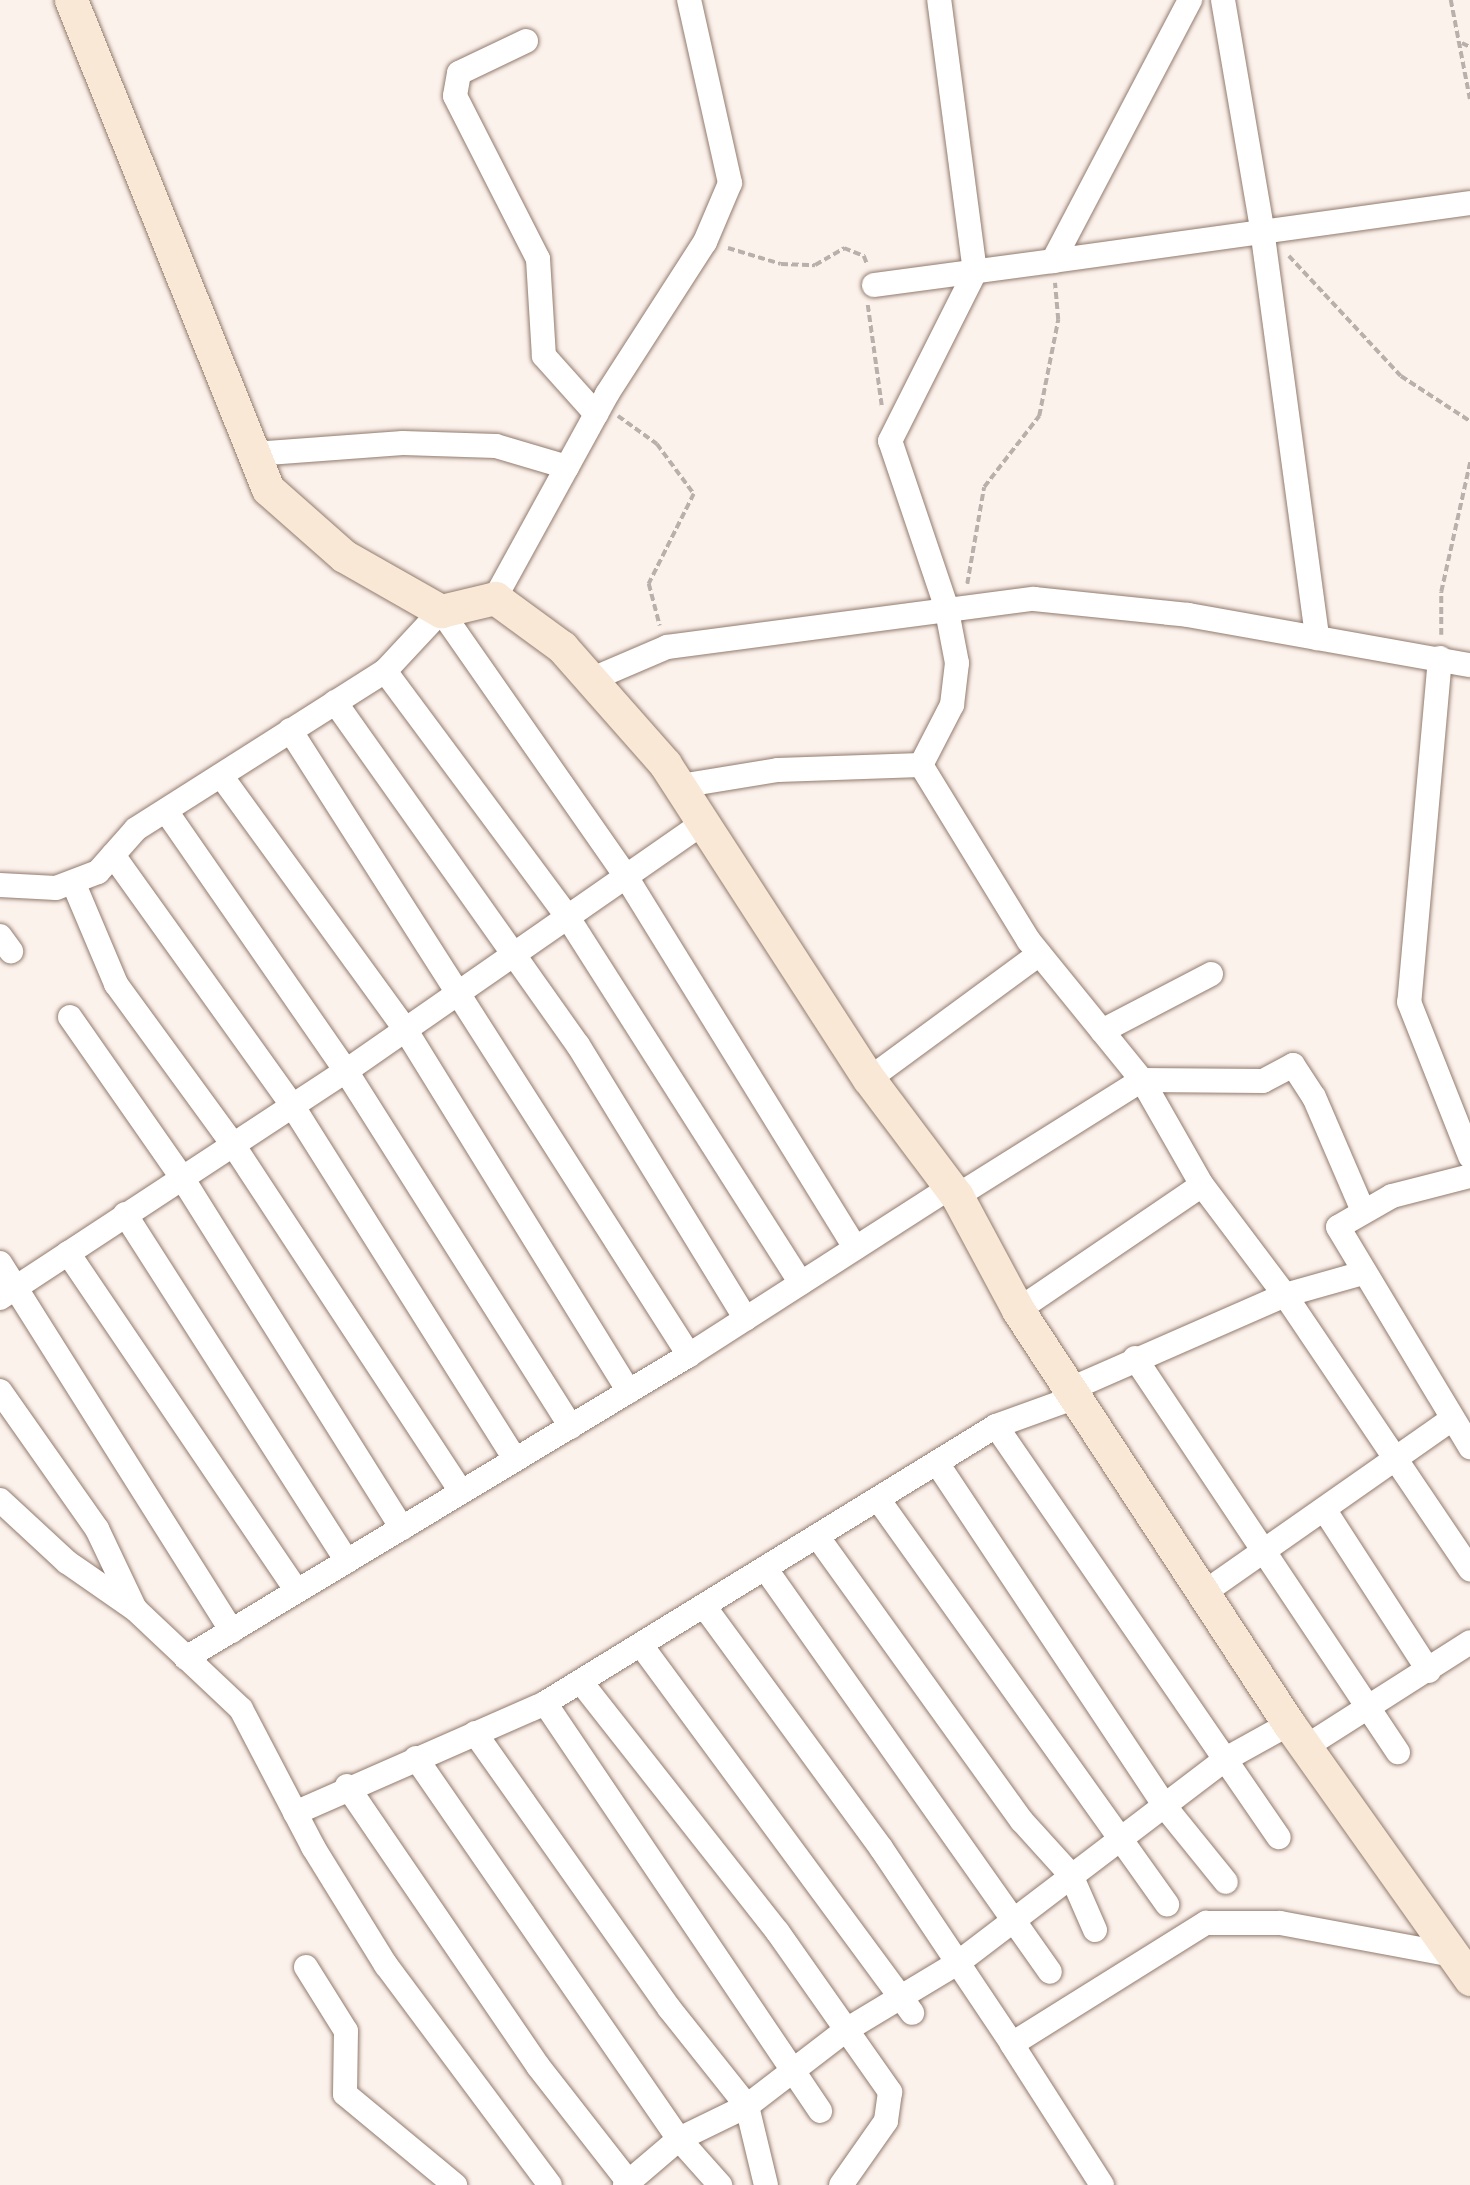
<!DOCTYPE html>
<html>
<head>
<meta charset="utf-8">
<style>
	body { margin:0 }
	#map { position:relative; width:1470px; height:2185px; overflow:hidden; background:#fcf2ec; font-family:"Fira Sans",sans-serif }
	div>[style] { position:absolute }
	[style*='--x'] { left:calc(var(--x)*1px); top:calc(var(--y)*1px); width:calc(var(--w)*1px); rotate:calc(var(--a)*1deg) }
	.path>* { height:3.5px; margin-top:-1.75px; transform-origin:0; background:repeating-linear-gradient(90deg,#bab0ab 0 7px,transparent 0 10.5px) }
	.roads { filter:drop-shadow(0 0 2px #927b6e) drop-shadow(0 0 2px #927b6e) }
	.street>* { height:24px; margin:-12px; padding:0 12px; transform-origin:12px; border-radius:12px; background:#fff }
	.secondary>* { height:33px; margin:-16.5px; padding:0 16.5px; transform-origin:16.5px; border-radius:16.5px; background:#f8e8d5 }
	span { translate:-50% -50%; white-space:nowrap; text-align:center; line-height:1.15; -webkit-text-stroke:5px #fcf2ec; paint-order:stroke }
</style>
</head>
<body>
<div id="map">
	<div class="path">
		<i style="--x:1451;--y:0;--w:101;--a:79.1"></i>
		<i style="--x:1462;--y:43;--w:9;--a:27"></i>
		<i style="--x:728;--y:248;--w:55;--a:16.8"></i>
		<i style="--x:781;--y:264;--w:34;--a:2"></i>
		<i style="--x:815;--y:265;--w:34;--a:-30"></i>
		<i style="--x:844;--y:248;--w:22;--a:22"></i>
		<i style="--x:864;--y:256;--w:9;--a:69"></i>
		<i style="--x:1289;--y:256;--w:164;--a:47"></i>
		<i style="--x:1401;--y:376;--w:82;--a:33.1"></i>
		<i style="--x:868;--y:305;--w:102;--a:82.1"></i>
		<i style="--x:618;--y:416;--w:48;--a:35.7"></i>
		<i style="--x:657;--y:444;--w:62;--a:53.5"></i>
		<i style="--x:694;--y:494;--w:101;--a:116.6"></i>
		<i style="--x:649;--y:584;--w:43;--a:75.3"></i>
		<i style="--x:967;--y:584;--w:98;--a:-80.1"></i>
		<i style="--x:984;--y:487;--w:90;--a:-52.2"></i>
		<i style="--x:1039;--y:416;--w:98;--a:-78.8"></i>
		<i style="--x:1058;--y:320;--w:37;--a:-95"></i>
		<i style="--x:1441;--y:635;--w:43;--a:-90"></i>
		<i style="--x:1441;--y:592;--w:133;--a:-77.4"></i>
	</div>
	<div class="roads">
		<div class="street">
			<i style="--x:1223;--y:0;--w:232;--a:80.3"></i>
			<i style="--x:1262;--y:229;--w:413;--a:82.3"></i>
			<i style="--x:526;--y:41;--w:74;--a:154.5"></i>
			<i style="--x:459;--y:73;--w:23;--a:100"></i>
			<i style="--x:455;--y:96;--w:183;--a:63"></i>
			<i style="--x:538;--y:259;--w:97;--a:86.5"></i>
			<i style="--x:544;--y:356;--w:78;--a:48.1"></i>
			<i style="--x:1053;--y:261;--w:421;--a:-7.9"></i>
			<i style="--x:874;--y:285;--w:181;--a:-7.6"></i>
			<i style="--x:1053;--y:261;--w:295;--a:-62.3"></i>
			<i style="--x:254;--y:454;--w:149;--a:-4.2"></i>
			<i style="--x:403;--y:443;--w:93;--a:1.8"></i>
			<i style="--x:496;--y:446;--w:74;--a:16.5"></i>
			<i style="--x:495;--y:598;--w:233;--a:-61.2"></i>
			<i style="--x:607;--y:394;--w:181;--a:-57.2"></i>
			<i style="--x:705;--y:242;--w:64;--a:-67"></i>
			<i style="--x:730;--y:183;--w:188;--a:-102.6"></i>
			<i style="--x:1440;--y:658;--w:345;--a:95.1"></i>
			<i style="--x:1409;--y:1002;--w:166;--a:68.4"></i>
			<i style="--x:385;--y:671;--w:305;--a:53.4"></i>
			<i style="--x:567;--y:916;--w:435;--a:57.5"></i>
			<i style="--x:590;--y:680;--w:84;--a:-23.2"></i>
			<i style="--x:667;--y:647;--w:370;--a:-7.5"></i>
			<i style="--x:1034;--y:599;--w:155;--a:5.9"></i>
			<i style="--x:1188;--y:615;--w:286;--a:10.1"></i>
			<i style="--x:335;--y:702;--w:420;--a:54.7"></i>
			<i style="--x:578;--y:1045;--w:321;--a:58.5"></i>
			<i style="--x:290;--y:730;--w:742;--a:57.45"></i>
			<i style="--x:921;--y:765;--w:206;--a:58.5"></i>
			<i style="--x:1029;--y:941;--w:179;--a:50.9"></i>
			<i style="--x:1142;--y:1080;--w:121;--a:60.3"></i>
			<i style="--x:1202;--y:1185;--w:138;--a:53"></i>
			<i style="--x:1285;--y:1295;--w:331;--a:56"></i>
			<i style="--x:921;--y:765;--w:68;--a:-62.7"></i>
			<i style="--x:952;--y:705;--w:42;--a:-83.2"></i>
			<i style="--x:957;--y:663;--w:58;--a:-100.9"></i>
			<i style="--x:946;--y:606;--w:174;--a:-108.7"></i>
			<i style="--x:890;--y:441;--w:189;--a:-63.3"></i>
			<i style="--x:975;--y:272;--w:274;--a:-97.5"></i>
			<i style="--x:222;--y:777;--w:311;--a:54"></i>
			<i style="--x:405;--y:1029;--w:426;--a:58.3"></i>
			<i style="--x:680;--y:786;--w:99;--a:-9.3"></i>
			<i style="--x:778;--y:770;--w:143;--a:-2"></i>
			<i style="--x:166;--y:811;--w:316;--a:55.3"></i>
			<i style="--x:346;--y:1071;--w:421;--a:57.7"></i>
			<i style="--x:113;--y:855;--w:307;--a:54.4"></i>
			<i style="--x:292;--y:1105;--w:417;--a:57.8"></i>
			<i style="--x:73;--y:882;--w:111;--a:67.1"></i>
			<i style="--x:116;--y:984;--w:197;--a:53.9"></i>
			<i style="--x:232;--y:1143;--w:417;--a:56.7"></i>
			<i style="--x:0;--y:885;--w:56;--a:3.1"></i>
			<i style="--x:56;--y:888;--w:45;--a:-20.9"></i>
			<i style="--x:98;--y:872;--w:57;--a:-48.5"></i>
			<i style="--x:136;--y:829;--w:295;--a:-32.4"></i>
			<i style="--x:385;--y:671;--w:82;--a:-47"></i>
			<i style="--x:441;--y:611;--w:322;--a:55.1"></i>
			<i style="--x:625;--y:875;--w:438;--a:58.3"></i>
			<i style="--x:0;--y:936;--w:19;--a:54"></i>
			<i style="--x:70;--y:1017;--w:194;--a:55.1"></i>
			<i style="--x:181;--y:1176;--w:416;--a:57.9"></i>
			<i style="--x:1102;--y:1031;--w:123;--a:-27.6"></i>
			<i style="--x:869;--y:1079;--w:211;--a:-36.3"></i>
			<i style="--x:1470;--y:1176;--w:81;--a:165.6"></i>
			<i style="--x:1392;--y:1196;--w:62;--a:150.1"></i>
			<i style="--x:1338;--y:1227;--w:257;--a:59"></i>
			<i style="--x:957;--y:1196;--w:218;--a:-32.1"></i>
			<i style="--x:1142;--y:1080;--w:121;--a:0.5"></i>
			<i style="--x:1263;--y:1081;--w:34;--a:-28"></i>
			<i style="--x:1293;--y:1065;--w:38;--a:57"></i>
			<i style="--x:1314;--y:1097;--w:124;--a:66.7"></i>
			<i style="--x:125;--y:1214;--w:412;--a:57.4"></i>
			<i style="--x:68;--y:1253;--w:408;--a:55.9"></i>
			<i style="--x:0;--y:1263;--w:435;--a:57.8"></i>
			<i style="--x:0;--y:1298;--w:414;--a:-33.3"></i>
			<i style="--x:346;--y:1071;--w:436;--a:-34.8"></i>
			<i style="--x:1018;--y:1310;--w:222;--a:-34.2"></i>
			<i style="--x:1135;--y:1358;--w:474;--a:56.3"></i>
			<i style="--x:1073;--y:1388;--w:232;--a:-23.7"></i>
			<i style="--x:1285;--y:1295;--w:81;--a:-15.8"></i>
			<i style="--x:0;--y:1391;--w:169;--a:54.9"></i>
			<i style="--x:97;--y:1529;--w:86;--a:64.6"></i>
			<i style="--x:996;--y:1426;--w:499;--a:55.5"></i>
			<i style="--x:937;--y:1463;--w:414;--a:56.4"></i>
			<i style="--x:1166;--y:1808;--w:95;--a:51"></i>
			<i style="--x:878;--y:1499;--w:498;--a:54.5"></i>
			<i style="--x:0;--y:1500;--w:91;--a:42.8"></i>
			<i style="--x:67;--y:1562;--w:84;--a:34.8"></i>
			<i style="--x:136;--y:1610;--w:144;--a:43.3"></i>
			<i style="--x:241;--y:1709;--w:156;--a:62.4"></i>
			<i style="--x:313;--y:1847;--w:139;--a:58.3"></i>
			<i style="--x:386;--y:1965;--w:274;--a:53.3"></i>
			<i style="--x:1324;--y:1509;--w:193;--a:57.1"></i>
			<i style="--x:817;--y:1536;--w:351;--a:54.3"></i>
			<i style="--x:1022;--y:1821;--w:73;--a:47.8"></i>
			<i style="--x:1071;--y:1875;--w:60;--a:66.4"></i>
			<i style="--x:765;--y:1568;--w:494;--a:54.8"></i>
			<i style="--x:1205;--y:1592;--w:300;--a:-35"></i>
			<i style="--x:704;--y:1606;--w:300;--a:53.8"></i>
			<i style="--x:881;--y:1848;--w:236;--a:56.2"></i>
			<i style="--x:641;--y:1645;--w:457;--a:53.6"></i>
			<i style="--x:186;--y:1658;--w:587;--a:-31.06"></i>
			<i style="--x:689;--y:1355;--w:311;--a:-32.7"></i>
			<i style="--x:581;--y:1682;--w:317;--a:51.8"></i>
			<i style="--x:777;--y:1931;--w:197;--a:54.9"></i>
			<i style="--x:890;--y:2092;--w:29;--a:98"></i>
			<i style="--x:886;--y:2121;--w:78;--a:125.1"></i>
			<i style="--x:545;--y:1703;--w:492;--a:56"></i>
			<i style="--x:475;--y:1733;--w:337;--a:54.8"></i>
			<i style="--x:669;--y:2008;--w:125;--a:51.5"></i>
			<i style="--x:747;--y:2106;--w:81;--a:76.5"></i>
			<i style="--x:1307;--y:1746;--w:193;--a:-32.5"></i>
			<i style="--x:416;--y:1758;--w:463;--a:55.4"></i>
			<i style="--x:679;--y:2139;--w:62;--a:48.3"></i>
			<i style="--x:347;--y:1786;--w:339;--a:55.7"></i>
			<i style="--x:538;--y:2066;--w:151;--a:52"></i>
			<i style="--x:295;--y:1813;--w:273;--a:-23.7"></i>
			<i style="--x:545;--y:1703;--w:529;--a:-31.56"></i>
			<i style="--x:996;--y:1426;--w:88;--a:-19.9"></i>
			<i style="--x:306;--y:1967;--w:75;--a:58"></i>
			<i style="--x:346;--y:2031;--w:63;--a:90.9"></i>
			<i style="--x:345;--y:2094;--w:143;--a:39.6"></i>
			<i style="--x:625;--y:2185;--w:71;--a:-40.4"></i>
			<i style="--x:679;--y:2139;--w:76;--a:-25.9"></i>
			<i style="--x:747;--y:2106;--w:125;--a:-37.5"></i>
			<i style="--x:846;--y:2030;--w:132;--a:-31"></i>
			<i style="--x:959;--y:1962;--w:333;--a:-37.3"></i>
			<i style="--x:1224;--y:1760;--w:74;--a:-29"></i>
			<i style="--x:1102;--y:2185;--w:167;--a:-122.6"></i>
			<i style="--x:1012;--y:2044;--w:229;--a:-32"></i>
			<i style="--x:1206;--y:1923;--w:74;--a:0"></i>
			<i style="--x:1280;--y:1923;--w:176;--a:10.5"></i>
		</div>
		<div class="secondary">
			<i style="--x:71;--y:0;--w:527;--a:68.06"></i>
			<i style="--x:268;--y:489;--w:101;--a:41.4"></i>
			<i style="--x:344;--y:556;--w:112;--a:29.6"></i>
			<i style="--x:441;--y:611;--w:56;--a:-13.5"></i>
			<i style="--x:495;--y:598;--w:83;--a:36.2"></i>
			<i style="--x:562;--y:647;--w:156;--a:48.6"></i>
			<i style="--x:665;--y:764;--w:375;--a:57.1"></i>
			<i style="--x:869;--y:1079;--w:146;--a:53.1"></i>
			<i style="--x:957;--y:1196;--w:129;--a:61.8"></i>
			<i style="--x:1018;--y:1310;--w:495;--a:56.8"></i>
			<i style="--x:1289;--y:1724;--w:313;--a:54.6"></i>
		</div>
	</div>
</div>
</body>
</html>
